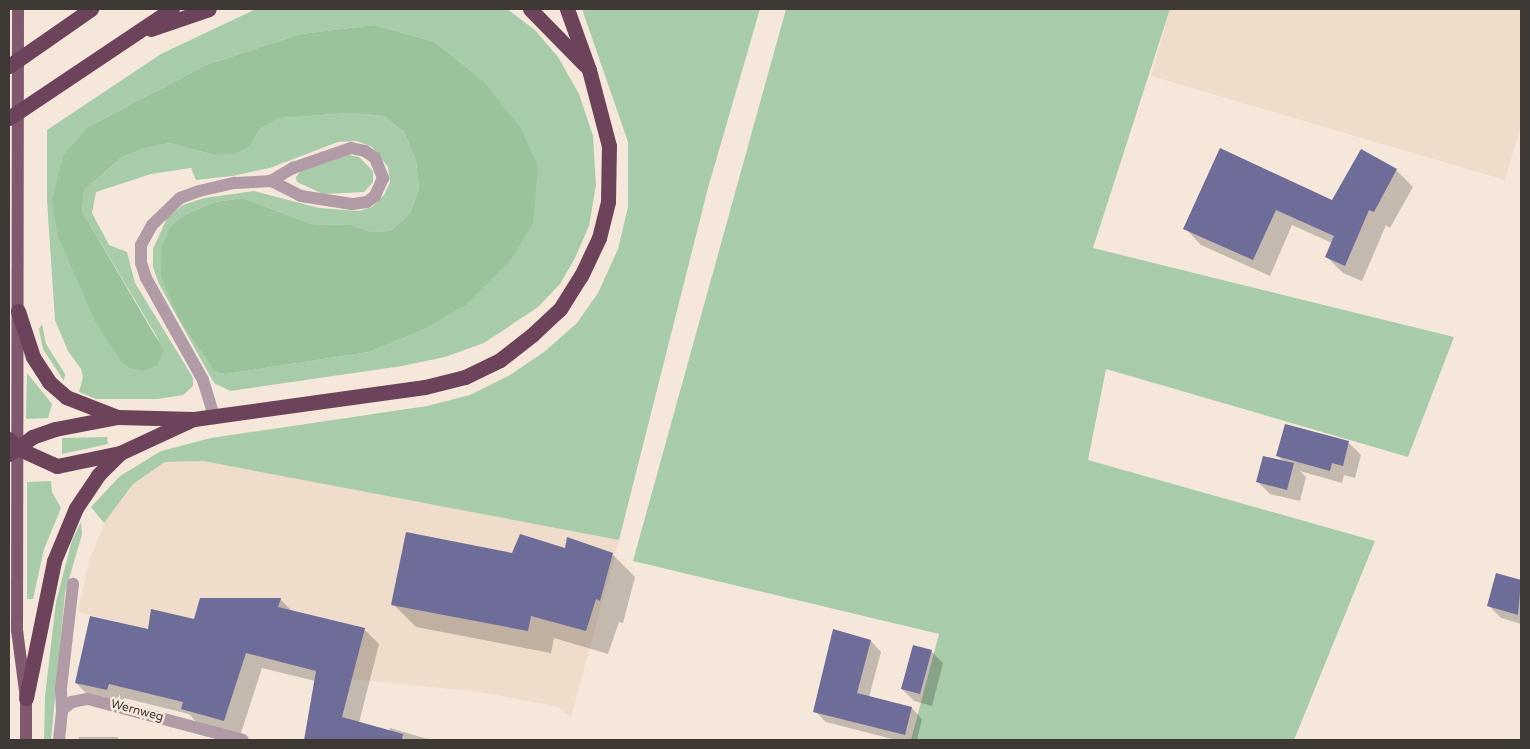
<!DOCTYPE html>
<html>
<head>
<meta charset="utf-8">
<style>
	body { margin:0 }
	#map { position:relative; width:1530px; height:749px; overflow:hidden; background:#f5e8db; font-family:"Varela Round",sans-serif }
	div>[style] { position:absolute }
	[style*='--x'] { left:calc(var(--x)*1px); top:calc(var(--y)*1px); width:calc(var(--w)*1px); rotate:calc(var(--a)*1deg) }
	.built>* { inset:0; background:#efdcca }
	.green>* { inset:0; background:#a8cca9 }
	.forest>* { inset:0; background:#9ac29b }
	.shadow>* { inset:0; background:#0003 }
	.building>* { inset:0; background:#6e6c99 }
	.minor>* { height:12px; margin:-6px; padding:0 6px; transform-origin:6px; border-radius:6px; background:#b19ba7 }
	.major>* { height:12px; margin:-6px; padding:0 6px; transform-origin:6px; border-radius:6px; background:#80596f }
	.highway>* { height:15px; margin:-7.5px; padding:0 7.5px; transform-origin:7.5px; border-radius:7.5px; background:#6d425b }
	span { translate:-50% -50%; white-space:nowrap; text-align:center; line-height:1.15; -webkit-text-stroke:5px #f5e8db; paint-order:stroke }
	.street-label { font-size:12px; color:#3e3934 }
	.frame { position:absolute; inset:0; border:10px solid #3e3934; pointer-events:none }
</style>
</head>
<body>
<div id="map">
	<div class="built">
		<i style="clip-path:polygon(1170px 9px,1521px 9px,1521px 126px,1505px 180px,1151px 76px)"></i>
		<i style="clip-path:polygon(203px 461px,619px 540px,571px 717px,559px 707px,480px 692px,351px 679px,78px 612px,88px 565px,104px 523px,133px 484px,165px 462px)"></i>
	</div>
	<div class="green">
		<i style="clip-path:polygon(evenodd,256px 9px,507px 9px,535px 30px,558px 57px,579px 94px,593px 136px,596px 185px,589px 226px,575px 258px,560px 284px,538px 307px,484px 343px,445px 357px,402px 366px,230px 391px,214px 383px,159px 284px,153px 267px,153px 249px,167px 218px,183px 205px,204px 198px,254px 191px,319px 208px,359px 211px,372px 207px,384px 195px,390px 182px,388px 167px,372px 147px,357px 141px,338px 142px,270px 168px,232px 176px,196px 180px,191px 168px,151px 174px,96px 192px,92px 213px,109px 245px,127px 252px,135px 283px,181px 358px,193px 378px,193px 386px,183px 395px,158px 399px,96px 399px,79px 392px,83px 377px,81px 369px,68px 351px,55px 320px,47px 201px,47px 130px,161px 54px,256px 9px,374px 25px,435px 42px,482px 80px,465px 306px,425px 329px,369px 352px,226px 374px,215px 372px,181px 323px,187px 214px,214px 202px,243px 198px,311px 224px,352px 225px,370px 232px,391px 231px,410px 213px,419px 189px,416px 160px,404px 132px,384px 116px,351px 113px,279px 118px,260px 129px,251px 145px,215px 155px,169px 143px,145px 148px,122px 157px,84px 190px,82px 211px,160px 342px,52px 201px,88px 127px,206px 65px,301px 34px,374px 25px)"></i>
		<i style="clip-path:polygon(582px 9px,760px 9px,708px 188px,619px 540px,203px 461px,165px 462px,133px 484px,104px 523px,91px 507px,120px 476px,161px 451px,211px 438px,427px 406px,470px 395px,510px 375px,544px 352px,577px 323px,598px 293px,618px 249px,628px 207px,628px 142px)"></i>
		<i style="clip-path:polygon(786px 9px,1170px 9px,1093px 248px,1454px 337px,1408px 457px,1106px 369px,1088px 460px,1375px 541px,1294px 740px,911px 740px,939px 634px,633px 561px)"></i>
		<i style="clip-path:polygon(349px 155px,359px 157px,373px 171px,373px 182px,364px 192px,323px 194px,297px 182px,296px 177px,301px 171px)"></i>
		<i style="clip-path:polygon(42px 324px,46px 344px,65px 374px,64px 381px,43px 349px,39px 329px)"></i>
		<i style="clip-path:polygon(27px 373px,52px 404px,48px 418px,26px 419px)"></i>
		<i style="clip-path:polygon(107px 437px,108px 444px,62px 454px,62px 438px)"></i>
		<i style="clip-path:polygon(51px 481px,52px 492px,61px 508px,44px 549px,33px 599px,27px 599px,27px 482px)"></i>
		<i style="clip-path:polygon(81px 522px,82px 534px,65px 593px,51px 740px,44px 740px,45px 696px,56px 602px,72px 540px)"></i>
	</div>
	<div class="forest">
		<i style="clip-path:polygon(374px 25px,435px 42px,482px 80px,520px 127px,538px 166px,533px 223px,512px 258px,465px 306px,425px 329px,369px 352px,226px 374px,215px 372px,181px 323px,161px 277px,162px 246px,171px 226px,187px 214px,214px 202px,243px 198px,311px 224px,352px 225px,370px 232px,391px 231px,410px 213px,419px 189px,416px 160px,404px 132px,384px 116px,351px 113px,279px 118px,260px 129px,251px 145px,237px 153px,215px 155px,169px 143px,145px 148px,122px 157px,84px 190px,82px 211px,164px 351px,157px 365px,145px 371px,130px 368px,122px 362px,95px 321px,58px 236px,52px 201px,63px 156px,88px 127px,206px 65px,301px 34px)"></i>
	</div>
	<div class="shadow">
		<i style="clip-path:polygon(1220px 149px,1333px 202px,1361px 151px,1396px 170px,1413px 187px,1390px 228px,1386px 225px,1362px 281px,1343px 273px,1327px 257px,1332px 243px,1292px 225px,1270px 276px,1201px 245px,1185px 228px)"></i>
		<i style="clip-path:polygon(1348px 442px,1361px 455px,1355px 478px,1344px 475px,1342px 483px,1300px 471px,1306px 477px,1300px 501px,1270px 494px,1258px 482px,1284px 462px,1278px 456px)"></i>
		<i style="clip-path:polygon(566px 549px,612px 554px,635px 577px,623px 623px,619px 622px,608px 654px,554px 638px,551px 653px,416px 627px,393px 604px,513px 554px)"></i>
		<i style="clip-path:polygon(1497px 575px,1521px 581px,1521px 624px,1501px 618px,1489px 606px)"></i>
		<i style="clip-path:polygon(280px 599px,293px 612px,364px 629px,379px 644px,359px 723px,387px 738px,390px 728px,431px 740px,305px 740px,315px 681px,262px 668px,240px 736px,198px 724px,189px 714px,124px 698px,123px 705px,91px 698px,76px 683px,149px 631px)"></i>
		<i style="clip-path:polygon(871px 641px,881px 652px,869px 697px,912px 708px,922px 719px,917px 740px,896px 740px,826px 722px,815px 711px)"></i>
		<i style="clip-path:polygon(931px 651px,943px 663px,932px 706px,914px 701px,902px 689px)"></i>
		<i style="clip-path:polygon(79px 737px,117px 737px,120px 740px,79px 740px)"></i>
	</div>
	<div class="building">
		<i style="clip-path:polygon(1220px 148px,1332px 200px,1361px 149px,1397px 169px,1374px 212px,1369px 210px,1345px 266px,1325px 257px,1334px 236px,1276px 210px,1253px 260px,1183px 229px)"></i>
		<i style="clip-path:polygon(1285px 424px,1349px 441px,1343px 466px,1332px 463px,1330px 471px,1276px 456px)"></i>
		<i style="clip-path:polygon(1263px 456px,1294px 463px,1287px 490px,1256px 482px)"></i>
		<i style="clip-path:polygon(406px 532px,512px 553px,520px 534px,565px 548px,567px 537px,613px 553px,600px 601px,596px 599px,586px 631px,531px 616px,528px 631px,391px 605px)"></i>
		<i style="clip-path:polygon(1496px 573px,1521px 580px,1518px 615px,1487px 606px)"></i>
		<i style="clip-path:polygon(200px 598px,281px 598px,278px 607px,365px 628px,342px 717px,403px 734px,402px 740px,304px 740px,316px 671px,246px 653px,224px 721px,181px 709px,183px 702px,109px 684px,107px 690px,75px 683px,90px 616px,148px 629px,151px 609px,194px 619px)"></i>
		<i style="clip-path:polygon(833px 629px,871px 640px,857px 693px,912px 707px,905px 735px,813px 712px)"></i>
		<i style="clip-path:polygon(913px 645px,932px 650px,920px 694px,901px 689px)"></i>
	</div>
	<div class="minor">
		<i style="--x:214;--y:416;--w:38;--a:-107"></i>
		<i style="--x:203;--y:380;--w:117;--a:-119.2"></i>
		<i style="--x:146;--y:278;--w:16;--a:-108"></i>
		<i style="--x:141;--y:263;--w:18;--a:-90"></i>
		<i style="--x:141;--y:245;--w:23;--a:-61"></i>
		<i style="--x:152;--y:225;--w:39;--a:-44"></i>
		<i style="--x:180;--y:198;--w:20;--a:-20"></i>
		<i style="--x:199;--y:191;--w:37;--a:-13"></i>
		<i style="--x:235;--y:183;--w:36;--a:-3"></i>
		<i style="--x:271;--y:181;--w:26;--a:-31"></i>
		<i style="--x:293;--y:168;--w:61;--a:-19"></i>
		<i style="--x:351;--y:148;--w:14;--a:12"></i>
		<i style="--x:365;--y:151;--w:12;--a:35"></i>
		<i style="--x:375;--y:158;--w:22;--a:68"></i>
		<i style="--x:383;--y:178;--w:20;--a:114"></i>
		<i style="--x:375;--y:196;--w:10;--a:143"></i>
		<i style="--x:367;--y:202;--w:15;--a:172"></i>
		<i style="--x:352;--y:204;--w:52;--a:-171.1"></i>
		<i style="--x:301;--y:196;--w:34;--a:-153"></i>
		<i style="--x:62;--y:710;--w:13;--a:-39"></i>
		<i style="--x:72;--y:702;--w:16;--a:-11"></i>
		<i style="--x:88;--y:699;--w:160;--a:14.8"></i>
		<i style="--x:59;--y:740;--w:30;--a:-84"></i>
		<i style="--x:62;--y:710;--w:22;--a:-93"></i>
		<i style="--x:61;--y:688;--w:105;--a:-83.4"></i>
	</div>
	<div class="major">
		<i style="--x:18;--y:9;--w:621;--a:90.09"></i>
		<i style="--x:17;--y:630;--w:69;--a:82.5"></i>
		<i style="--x:26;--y:698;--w:42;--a:90"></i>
	</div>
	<div class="highway">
		<i style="--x:530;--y:9;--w:78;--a:45.5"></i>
		<i style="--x:151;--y:29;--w:61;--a:-19"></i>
		<i style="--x:9;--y:66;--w:100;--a:-34.8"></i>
		<i style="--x:9;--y:118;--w:196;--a:-33.8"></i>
		<i style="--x:18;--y:311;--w:48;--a:71.9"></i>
		<i style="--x:33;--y:357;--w:30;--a:57"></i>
		<i style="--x:49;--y:382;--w:23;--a:41"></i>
		<i style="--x:66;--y:397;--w:55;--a:21.4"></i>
		<i style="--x:9;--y:439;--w:12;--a:48"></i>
		<i style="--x:17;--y:448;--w:44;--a:24.2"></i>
		<i style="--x:57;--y:466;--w:64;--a:-11.7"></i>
		<i style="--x:9;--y:454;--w:29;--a:-36"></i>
		<i style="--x:32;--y:437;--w:24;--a:-19"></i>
		<i style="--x:55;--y:429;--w:64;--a:-10.8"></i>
		<i style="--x:118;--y:417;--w:76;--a:1.5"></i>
		<i style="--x:194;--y:419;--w:233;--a:-7.9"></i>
		<i style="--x:425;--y:387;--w:41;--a:-14"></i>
		<i style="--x:465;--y:377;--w:39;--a:-26"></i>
		<i style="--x:500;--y:360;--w:41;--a:-38"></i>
		<i style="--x:532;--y:335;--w:38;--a:-43"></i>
		<i style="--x:560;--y:309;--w:39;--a:-58"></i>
		<i style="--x:581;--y:276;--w:42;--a:-64.7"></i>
		<i style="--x:599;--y:238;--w:38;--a:-76"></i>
		<i style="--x:608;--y:201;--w:55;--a:-89"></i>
		<i style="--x:609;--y:146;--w:79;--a:-104.7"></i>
		<i style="--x:589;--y:70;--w:65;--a:-109.8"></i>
		<i style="--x:26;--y:698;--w:140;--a:-78.4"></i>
		<i style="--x:54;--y:561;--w:57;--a:-67.5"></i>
		<i style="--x:76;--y:508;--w:40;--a:-56"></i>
		<i style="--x:98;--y:475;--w:31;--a:-45"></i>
		<i style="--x:120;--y:453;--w:78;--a:-24.9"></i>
	</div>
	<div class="street-label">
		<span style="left:137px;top:711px;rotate:15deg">Wernweg</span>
	</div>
	<div class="frame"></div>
</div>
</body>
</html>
